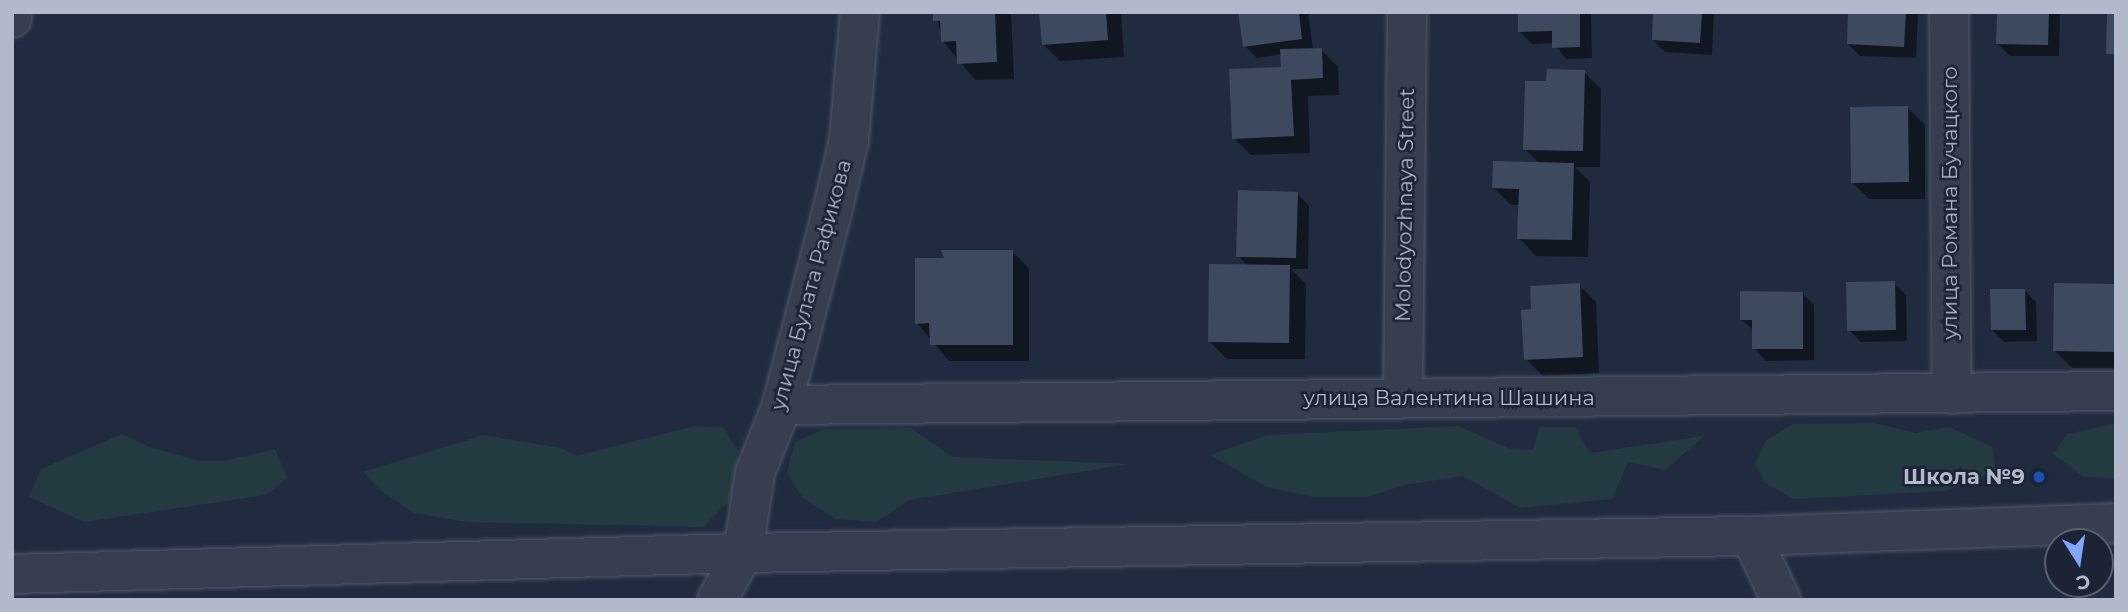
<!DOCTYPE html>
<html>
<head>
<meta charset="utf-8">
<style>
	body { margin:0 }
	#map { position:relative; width:2128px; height:612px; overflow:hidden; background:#212b3f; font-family:Montserrat,sans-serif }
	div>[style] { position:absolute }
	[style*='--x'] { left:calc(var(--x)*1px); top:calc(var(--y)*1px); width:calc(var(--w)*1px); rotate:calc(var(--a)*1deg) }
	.green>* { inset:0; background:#233a40 }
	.shadow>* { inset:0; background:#0007 }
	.building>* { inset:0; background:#3d495f }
	.roads { filter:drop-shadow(0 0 2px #51596a) drop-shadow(0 0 2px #51596a) }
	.minor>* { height:38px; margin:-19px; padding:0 19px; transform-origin:19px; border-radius:19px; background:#363e4f }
	.dots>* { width:19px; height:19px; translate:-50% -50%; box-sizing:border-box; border:4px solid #1b2334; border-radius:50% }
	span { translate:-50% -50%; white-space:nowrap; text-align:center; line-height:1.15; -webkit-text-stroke:5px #1b2334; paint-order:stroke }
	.street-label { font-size:21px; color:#b1b9ca }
	.poi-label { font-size:21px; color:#b1b9ca; font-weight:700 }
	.right { translate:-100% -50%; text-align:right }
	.frame { position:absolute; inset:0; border:14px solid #b1b9ca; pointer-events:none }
	.north { position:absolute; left:2044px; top:528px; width:70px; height:70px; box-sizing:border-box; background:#1b2334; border:2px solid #575f70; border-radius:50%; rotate:168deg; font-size:19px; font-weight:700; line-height:28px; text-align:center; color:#b1b9ca }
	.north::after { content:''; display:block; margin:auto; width:24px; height:32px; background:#82a6ff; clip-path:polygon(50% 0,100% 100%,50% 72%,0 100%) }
</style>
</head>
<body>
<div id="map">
	<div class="green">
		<i style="clip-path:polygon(1874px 423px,1915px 433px,1949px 427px,1992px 447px,1996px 472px,1945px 491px,1794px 499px,1765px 483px,1755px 463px,1766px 441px,1792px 424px)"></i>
		<i style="clip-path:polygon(2116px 423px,2116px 479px,2084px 477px,2053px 454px,2067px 434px)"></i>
		<i style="clip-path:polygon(694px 426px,723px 427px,738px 451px,737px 493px,703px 527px,467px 522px,414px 513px,379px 489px,363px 472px,484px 435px,561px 448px,576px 456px)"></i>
		<i style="clip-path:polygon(1458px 426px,1510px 449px,1533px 450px,1540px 427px,1575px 427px,1590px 453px,1704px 436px,1665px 470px,1628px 462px,1612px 499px,1520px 508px,1463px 476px,1404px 485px,1367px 497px,1313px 497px,1267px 487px,1210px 455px,1268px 435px)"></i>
		<i style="clip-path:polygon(911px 428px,952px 457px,1129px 464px,909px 500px,876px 522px,836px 519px,802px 497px,787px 473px,795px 442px,824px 429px)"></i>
		<i style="clip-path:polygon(122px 434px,152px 448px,200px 461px,224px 461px,275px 449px,287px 478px,266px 495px,84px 522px,29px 497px,41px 469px)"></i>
	</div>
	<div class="shadow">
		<i style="clip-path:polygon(935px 12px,1011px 12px,1014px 79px,975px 80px,943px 41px)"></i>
		<i style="clip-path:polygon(1041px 12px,1121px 12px,1124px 57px,1060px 61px,1043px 44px)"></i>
		<i style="clip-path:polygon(1240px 12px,1308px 12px,1313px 50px,1321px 50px,1338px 67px,1339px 95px,1308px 96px,1310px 153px,1251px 155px,1234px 138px,1283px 68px,1282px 54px,1257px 58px,1245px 46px)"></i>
		<i style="clip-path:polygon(1519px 12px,1591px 12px,1592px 58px,1566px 59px,1554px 43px,1532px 44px,1520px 32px)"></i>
		<i style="clip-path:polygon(1655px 12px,1714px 12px,1712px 55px,1665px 52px,1653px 40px)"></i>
		<i style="clip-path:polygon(1850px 12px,1918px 12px,1916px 58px,1860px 56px,1848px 44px)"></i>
		<i style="clip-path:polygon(1998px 12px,2060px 12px,2059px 56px,2010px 56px,1998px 44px)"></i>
		<i style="clip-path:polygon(1584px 72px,1601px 89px,1600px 167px,1575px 167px,1590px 182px,1588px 257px,1536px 256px,1519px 238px,1520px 205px,1511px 205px,1494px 188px,1540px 164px,1525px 149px,1548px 83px)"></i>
		<i style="clip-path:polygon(1908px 108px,1925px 125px,1925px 199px,1869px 199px,1852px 182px)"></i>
		<i style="clip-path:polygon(1297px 193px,1309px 206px,1308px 269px,1291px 269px,1306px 284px,1305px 359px,1227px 359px,1210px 342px,1248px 266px,1238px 256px)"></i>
		<i style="clip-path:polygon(1012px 251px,1029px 269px,1029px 361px,949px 361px,917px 323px,947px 260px)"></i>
		<i style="clip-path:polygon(1894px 283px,1906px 295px,1907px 341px,1861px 342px,1849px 330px)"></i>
		<i style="clip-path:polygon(1579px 285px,1596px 302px,1599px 373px,1543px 376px,1526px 359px,1533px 311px)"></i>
		<i style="clip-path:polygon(2116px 285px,2116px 368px,2072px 368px,2055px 351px)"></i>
		<i style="clip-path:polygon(2024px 290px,2036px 302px,2037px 341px,2004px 342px,1992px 330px)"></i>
		<i style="clip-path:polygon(1802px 293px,1814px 305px,1814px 360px,1766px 361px,1754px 348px,1754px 331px,1742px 320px)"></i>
	</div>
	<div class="building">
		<i style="clip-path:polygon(933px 12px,995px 12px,997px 62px,957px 64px,956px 41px,941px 42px,940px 21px,933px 21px)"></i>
		<i style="clip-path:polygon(1039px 12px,1106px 12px,1108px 40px,1042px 45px)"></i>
		<i style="clip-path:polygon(1238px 12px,1299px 12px,1302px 39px,1243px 47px)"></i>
		<i style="clip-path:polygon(1518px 12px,1580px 12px,1580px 47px,1552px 48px,1552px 31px,1518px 32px)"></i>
		<i style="clip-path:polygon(1653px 12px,1702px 12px,1700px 43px,1652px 40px)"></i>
		<i style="clip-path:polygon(1848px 12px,1906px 12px,1904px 47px,1847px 44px)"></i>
		<i style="clip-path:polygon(1997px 12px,2049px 12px,2048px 45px,1996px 44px)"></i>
		<i style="clip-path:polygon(2107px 12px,2116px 12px,2116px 54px,2106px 54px)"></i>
		<i style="clip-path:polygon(1322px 48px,1323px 78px,1291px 80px,1294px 136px,1232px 139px,1229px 69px,1281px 67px,1280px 49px)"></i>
		<i style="clip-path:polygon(1547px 69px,1585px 70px,1583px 151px,1523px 150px,1525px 81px,1546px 81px)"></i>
		<i style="clip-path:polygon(1908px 106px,1909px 182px,1851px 183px,1850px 107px)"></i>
		<i style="clip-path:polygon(1493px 161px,1574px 163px,1572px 240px,1517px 239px,1519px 189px,1492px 188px)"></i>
		<i style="clip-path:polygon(1238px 190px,1298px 192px,1296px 258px,1236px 257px)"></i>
		<i style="clip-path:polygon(941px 250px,1013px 250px,1013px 345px,930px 345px,929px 323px,915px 324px,915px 258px,944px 258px)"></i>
		<i style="clip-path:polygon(1209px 264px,1290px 265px,1289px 343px,1208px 342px)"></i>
		<i style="clip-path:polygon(1895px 281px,1896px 330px,1847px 331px,1846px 282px)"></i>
		<i style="clip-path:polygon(1580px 283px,1583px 357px,1524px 360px,1521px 310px,1531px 309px,1530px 286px)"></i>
		<i style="clip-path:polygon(2054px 283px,2116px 284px,2116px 352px,2053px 351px)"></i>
		<i style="clip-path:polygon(1990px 289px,2025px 289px,2026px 330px,1991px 330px)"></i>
		<i style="clip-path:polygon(1740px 291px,1803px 292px,1803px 349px,1752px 349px,1752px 320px,1740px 320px)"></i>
	</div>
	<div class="roads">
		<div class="minor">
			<i style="--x:1949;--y:12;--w:382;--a:89.6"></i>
			<i style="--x:12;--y:18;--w:6;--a:-90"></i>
			<i style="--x:1403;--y:398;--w:386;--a:-89.4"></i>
			<i style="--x:782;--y:405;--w:1334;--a:-0.6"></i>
			<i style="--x:1751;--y:536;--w:71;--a:64.9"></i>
			<i style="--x:12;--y:574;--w:731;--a:-1.65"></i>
			<i style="--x:743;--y:553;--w:1008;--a:-0.97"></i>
			<i style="--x:1751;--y:536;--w:365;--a:-2"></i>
			<i style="--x:717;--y:600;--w:54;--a:-61"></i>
			<i style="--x:743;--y:553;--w:81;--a:-81.5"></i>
			<i style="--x:755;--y:473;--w:73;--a:-68.3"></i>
			<i style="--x:782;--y:405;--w:195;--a:-75.5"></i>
			<i style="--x:831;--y:216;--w:78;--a:-76.7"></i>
			<i style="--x:849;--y:140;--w:128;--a:-85.1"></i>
		</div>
	</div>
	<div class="dots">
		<i style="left:2039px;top:477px;background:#1a4fb4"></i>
	</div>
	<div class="street-label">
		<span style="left:1950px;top:203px;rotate:-90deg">улица Романа Бучацкого</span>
		<span style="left:1405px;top:205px;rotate:-89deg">Molodyozhnaya Street</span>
		<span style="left:811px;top:285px;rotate:-75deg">улица Булата Рафикова</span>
		<span style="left:1449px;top:398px">улица Валентина Шашина</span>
	</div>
	<div class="poi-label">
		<span class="right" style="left:2025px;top:477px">Школа №9</span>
	</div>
	<div class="frame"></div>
	<div class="north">С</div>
</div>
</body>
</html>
